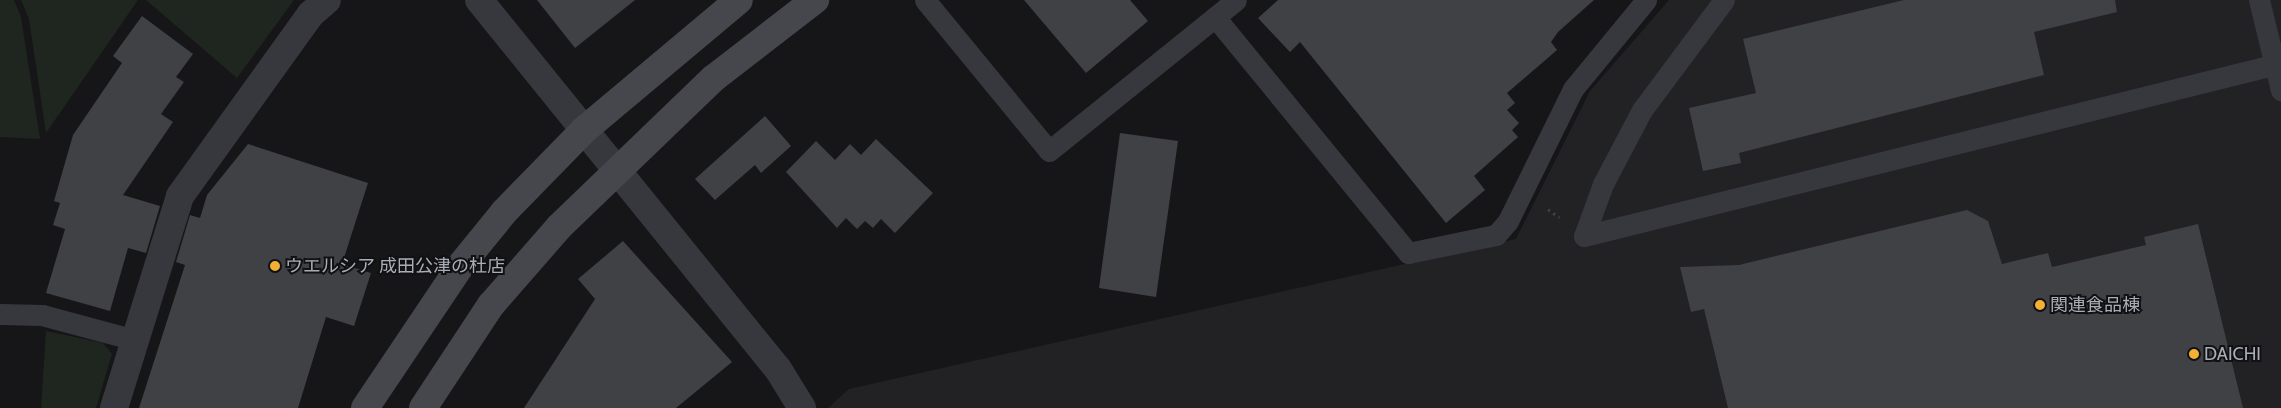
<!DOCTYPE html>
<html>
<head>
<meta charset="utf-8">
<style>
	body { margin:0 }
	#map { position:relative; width:2281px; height:408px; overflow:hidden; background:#161618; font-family:Cabin,"Noto Sans JP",sans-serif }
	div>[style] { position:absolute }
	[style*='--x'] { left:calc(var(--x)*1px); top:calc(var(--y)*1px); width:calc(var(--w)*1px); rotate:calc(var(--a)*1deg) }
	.built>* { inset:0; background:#222225 }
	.green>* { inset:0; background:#1e261f }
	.building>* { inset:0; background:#404145 }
	.path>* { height:3px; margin-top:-1.5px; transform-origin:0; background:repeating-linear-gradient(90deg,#3d3f44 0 2.5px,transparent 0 6.5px) }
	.lane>* { height:21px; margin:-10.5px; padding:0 10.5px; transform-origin:10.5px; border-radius:10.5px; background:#37383d }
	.street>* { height:28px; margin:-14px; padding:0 14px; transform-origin:14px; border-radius:14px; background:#37383d }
	.secondary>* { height:28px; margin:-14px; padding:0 14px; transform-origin:14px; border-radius:14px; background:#45474d }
	.dots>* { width:14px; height:14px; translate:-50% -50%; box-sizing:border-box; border:2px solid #111113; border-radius:50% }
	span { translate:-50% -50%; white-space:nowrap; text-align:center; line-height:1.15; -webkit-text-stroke:4px #111113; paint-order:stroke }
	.poi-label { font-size:18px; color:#a8adb8 }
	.left { translate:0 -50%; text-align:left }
</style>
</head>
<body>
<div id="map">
	<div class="built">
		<i style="clip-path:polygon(1669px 0,2281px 0,2281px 408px,828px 408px,849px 389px,1516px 239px,1590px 91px)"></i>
	</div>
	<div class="green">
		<i style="clip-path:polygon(0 0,14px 0,21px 17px,40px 139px,0 137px)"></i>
		<i style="clip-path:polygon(21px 0,138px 0,46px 133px,29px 19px)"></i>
		<i style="clip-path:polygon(146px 0,294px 0,237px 78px)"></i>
		<i style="clip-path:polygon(46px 331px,103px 343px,112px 354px,96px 408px,41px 408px)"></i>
	</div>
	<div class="building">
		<i style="clip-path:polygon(537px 0,635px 0,575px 48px)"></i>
		<i style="clip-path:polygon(1024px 0,1130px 0,1148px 21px,1086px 73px)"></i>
		<i style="clip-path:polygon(1278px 0,1594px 0,1558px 32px,1551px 42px,1557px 50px,1507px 93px,1515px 103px,1507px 110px,1519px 123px,1512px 130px,1518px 137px,1474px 176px,1485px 190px,1446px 223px,1300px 42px,1290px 52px,1258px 18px)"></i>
		<i style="clip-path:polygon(1904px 0,2115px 0,2117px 12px,2034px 32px,2044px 75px,1739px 153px,1741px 163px,1703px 171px,1689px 108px,1756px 93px,1743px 39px)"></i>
		<i style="clip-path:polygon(142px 16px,193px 54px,176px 77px,184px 82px,161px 114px,173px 122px,123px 195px,160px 206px,146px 253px,128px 248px,110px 311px,46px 293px,65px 229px,53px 225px,60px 203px,54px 201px,73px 135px,122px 63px,113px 56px)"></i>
		<i style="clip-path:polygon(765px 116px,791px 146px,761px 173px,755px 165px,715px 200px,695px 179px)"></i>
		<i style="clip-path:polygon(1120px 133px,1178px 141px,1156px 297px,1099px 288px)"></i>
		<i style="clip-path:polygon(876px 139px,933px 193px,895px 233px,881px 219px,873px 228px,865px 221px,857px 229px,846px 218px,837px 228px,786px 172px,816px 141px,835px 160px,850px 144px,861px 155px)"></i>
		<i style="clip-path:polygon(248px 144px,368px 183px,342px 264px,371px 273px,354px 326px,326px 317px,298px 408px,139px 408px,185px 265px,176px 262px,190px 215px,200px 218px,207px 195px)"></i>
		<i style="clip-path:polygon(1967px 210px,1988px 221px,2002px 264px,2048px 253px,2052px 267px,2146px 245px,2144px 237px,2198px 224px,2243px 408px,1728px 408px,1704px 309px,1691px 312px,1680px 267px,1739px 265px)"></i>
		<i style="clip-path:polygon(623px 241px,732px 362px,676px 408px,524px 408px,595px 299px,578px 279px)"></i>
	</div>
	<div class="path">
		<i style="--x:1548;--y:209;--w:14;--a:36"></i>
	</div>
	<div class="lane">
		<i style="--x:925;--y:0;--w:195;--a:50.6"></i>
		<i style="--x:1049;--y:151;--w:240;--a:-38.9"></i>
		<i style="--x:2259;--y:0;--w:93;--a:76.3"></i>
		<i style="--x:1215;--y:17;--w:305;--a:50.7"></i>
		<i style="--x:1408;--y:253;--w:90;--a:-11.6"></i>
		<i style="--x:1496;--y:235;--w:18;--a:-49"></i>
		<i style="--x:1508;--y:221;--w:147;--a:-63.8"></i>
		<i style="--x:1573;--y:89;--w:115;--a:-50.6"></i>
		<i style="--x:1584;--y:236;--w:718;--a:-13.94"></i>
		<i style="--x:1584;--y:236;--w:55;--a:-69.9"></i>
		<i style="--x:1603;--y:184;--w:84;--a:-62.2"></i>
		<i style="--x:1642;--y:110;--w:137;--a:-53.3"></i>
		<i style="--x:0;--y:314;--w:42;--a:1.4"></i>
		<i style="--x:42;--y:315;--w:96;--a:15"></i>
	</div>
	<div class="street">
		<i style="--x:479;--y:0;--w:475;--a:51"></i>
		<i style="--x:778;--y:369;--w:46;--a:58.4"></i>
		<i style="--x:114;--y:408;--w:222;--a:-72.7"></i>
		<i style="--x:180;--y:196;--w:224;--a:-54.3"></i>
		<i style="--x:311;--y:14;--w:21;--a:-41"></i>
	</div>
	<div class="secondary">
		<i style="--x:365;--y:408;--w:172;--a:-56.1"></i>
		<i style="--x:461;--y:265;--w:68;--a:-50.9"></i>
		<i style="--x:504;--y:212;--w:115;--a:-45.7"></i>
		<i style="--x:584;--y:130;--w:202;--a:-40"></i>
		<i style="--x:423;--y:408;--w:123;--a:-56.6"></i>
		<i style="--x:491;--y:305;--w:103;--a:-48.9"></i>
		<i style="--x:559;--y:227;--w:215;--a:-43.9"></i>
		<i style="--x:714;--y:78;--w:128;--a:-37.7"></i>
	</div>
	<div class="dots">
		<i style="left:275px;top:266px;background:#f2b134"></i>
		<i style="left:2040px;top:305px;background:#f2b134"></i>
		<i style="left:2194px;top:354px;background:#f2b134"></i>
	</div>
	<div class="poi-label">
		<span class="left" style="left:285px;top:266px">ウエルシア 成田公津の杜店</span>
		<span class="left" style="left:2050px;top:305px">関連食品棟</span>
		<span class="left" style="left:2204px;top:354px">DAICHI</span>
	</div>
</div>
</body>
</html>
